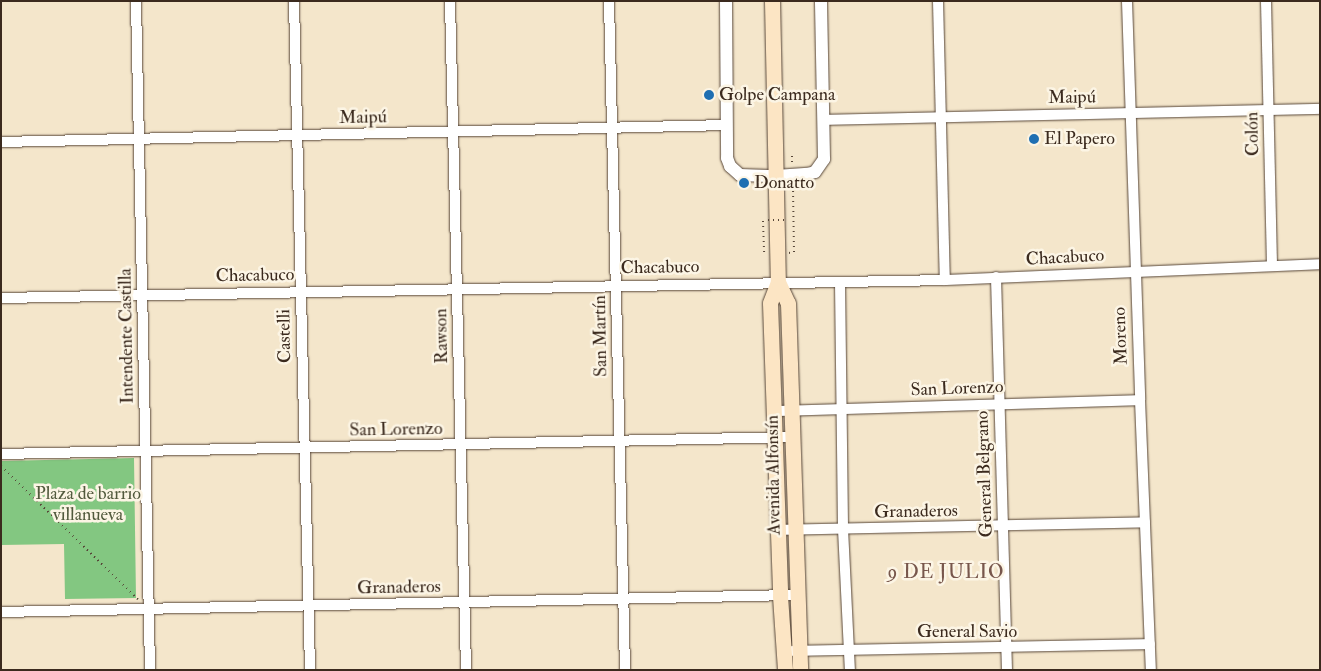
<!DOCTYPE html>
<html>
<head>
<meta charset="utf-8">
<style>
	body { margin:0 }
	#map { position:relative; width:1321px; height:671px; overflow:hidden; background:#f4e6cb; font-family:"IM FELL Double Pica",serif }
	div>[style] { position:absolute }
	[style*='--x'] { left:calc(var(--x)*1px); top:calc(var(--y)*1px); width:calc(var(--w)*1px); rotate:calc(var(--a)*1deg) }
	.green>* { inset:0; background:#83c781 }
	.path>* { height:2px; margin-top:-1px; transform-origin:0; background:repeating-linear-gradient(90deg,#574638 0 1px,transparent 0 5px) }
	.roads { filter:drop-shadow(0 0 1px #574638) drop-shadow(0 0 1px #574638) }
	.minor>* { height:10px; margin:-5px; padding:0 5px; transform-origin:5px; border-radius:5px; background:#fff }
	.tertiary>* { height:12px; margin:-6px; padding:0 6px; transform-origin:6px; border-radius:6px; background:#fff }
	.secondary>* { height:15px; margin:-7.5px; padding:0 7.5px; transform-origin:7.5px; border-radius:7.5px; background:#fce5c4 }
	.path-bridge>* { height:2px; margin-top:-1px; transform-origin:0; background:repeating-linear-gradient(90deg,#574638 0 1px,transparent 0 5px) }
	.dots>* { width:14px; height:14px; translate:-50% -50%; box-sizing:border-box; border:2px solid #fcf5e5; border-radius:50% }
	span { translate:-50% -50%; white-space:nowrap; text-align:center; line-height:1.15; -webkit-text-stroke:5px #fcf5e5; paint-order:stroke }
	.poi-label { font-size:18px; color:#3b2a1e }
	.left { translate:0 -50%; text-align:left }
	.street-label { font-size:18px; color:#3b2a1e }
	.park-label { font-size:18px; color:#51593c }
	.neighbourhood-label { font-size:19px; color:#78574c; letter-spacing:1px }
	.frame { position:absolute; inset:0; border:2px solid #3b2a1e; pointer-events:none }
</style>
</head>
<body>
<div id="map">
	<div class="green">
		<i style="clip-path:polygon(134px 458px,136px 598px,65px 599px,64px 544px,1px 545px,1px 461px)"></i>
	</div>
	<div class="path">
		<i style="--x:792;--y:156;--w:9;--a:90"></i>
		<i style="--x:763;--y:221;--w:32;--a:88"></i>
		<i style="--x:789;--y:253;--w:5;--a:-11"></i>
		<i style="--x:794;--y:252;--w:67;--a:-90.9"></i>
		<i style="--x:1;--y:466;--w:191;--a:44.2"></i>
	</div>
	<div class="roads">
		<div class="minor">
			<i style="--x:136;--y:1;--w:669;--a:88.8"></i>
			<i style="--x:294;--y:1;--w:669;--a:88.63"></i>
			<i style="--x:450;--y:1;--w:669;--a:88.63"></i>
			<i style="--x:609;--y:1;--w:669;--a:88.63"></i>
			<i style="--x:938;--y:1;--w:279;--a:88.6"></i>
			<i style="--x:1127;--y:1;--w:399;--a:88.1"></i>
			<i style="--x:1140;--y:400;--w:270;--a:87.7"></i>
			<i style="--x:1266;--y:1;--w:264;--a:88.7"></i>
			<i style="--x:824;--y:120;--w:496;--a:-1.3"></i>
			<i style="--x:1;--y:142;--w:725;--a:-1.34"></i>
			<i style="--x:996;--y:277;--w:393;--a:88.4"></i>
			<i style="--x:840;--y:282;--w:247;--a:89.3"></i>
			<i style="--x:843;--y:529;--w:141;--a:87.2"></i>
			<i style="--x:1;--y:298;--w:944;--a:-1.09"></i>
			<i style="--x:945;--y:280;--w:375;--a:-2.4"></i>
			<i style="--x:775;--y:411;--w:365;--a:-1.7"></i>
			<i style="--x:1;--y:454;--w:791;--a:-1.23"></i>
			<i style="--x:778;--y:530;--w:367;--a:-1.2"></i>
			<i style="--x:1;--y:612;--w:795;--a:-1.23"></i>
			<i style="--x:793;--y:651;--w:357;--a:-1.1"></i>
		</div>
		<div class="tertiary">
			<i style="--x:726;--y:1;--w:157;--a:89.6"></i>
			<i style="--x:727;--y:158;--w:9;--a:69"></i>
			<i style="--x:730;--y:166;--w:13;--a:42"></i>
			<i style="--x:740;--y:175;--w:36;--a:2"></i>
			<i style="--x:776;--y:176;--w:32;--a:-4"></i>
			<i style="--x:808;--y:174;--w:7;--a:-16"></i>
			<i style="--x:815;--y:172;--w:16;--a:-55"></i>
			<i style="--x:824;--y:159;--w:158;--a:-91.1"></i>
		</div>
		<div class="secondary">
			<i style="--x:772;--y:1;--w:281;--a:88.8"></i>
			<i style="--x:778;--y:282;--w:22;--a:111"></i>
			<i style="--x:770;--y:303;--w:293;--a:88"></i>
			<i style="--x:780;--y:596;--w:74;--a:86.1"></i>
			<i style="--x:778;--y:282;--w:23;--a:65"></i>
			<i style="--x:788;--y:303;--w:367;--a:88.1"></i>
		</div>
	</div>
	<div class="path-bridge">
		<i style="--x:768;--y:220;--w:18;--a:0"></i>
	</div>
	<div class="dots">
		<i style="left:709px;top:95px;background:#1f6fb2"></i>
		<i style="left:1034px;top:139px;background:#1f6fb2"></i>
		<i style="left:744px;top:183px;background:#1f6fb2"></i>
	</div>
	<div class="poi-label">
		<span class="left" style="left:719px;top:95px">Golpe Campana</span>
		<span class="left" style="left:1044px;top:139px">El Papero</span>
		<span class="left" style="left:754px;top:183px">Donatto</span>
	</div>
	<div class="street-label">
		<span style="left:1072px;top:98px;rotate:-1deg">Maipú</span>
		<span style="left:363px;top:118px;rotate:-1deg">Maipú</span>
		<span style="left:1253px;top:134px;rotate:-91deg">Colón</span>
		<span style="left:1065px;top:258px;rotate:-3deg">Chacabuco</span>
		<span style="left:660px;top:268px;rotate:-1deg">Chacabuco</span>
		<span style="left:255px;top:276px;rotate:-1deg">Chacabuco</span>
		<span style="left:127px;top:336px;rotate:-91deg">Intendente Castilla</span>
		<span style="left:285px;top:336px;rotate:-91deg">Castelli</span>
		<span style="left:442px;top:336px;rotate:-91deg">Rawson</span>
		<span style="left:601px;top:336px;rotate:-91deg">San Martín</span>
		<span style="left:1121px;top:336px;rotate:-92deg">Moreno</span>
		<span style="left:957px;top:389px;rotate:-2deg">San Lorenzo</span>
		<span style="left:396px;top:430px;rotate:-1deg">San Lorenzo</span>
		<span style="left:985px;top:474px;rotate:-92deg">General Belgrano</span>
		<span style="left:774px;top:475px;rotate:-91deg">Avenida Alfonsín</span>
		<span style="left:916px;top:512px;rotate:-1deg">Granaderos</span>
		<span style="left:399px;top:588px;rotate:-1deg">Granaderos</span>
		<span style="left:967px;top:632px">General Savio</span>
	</div>
	<div class="park-label">
		<span style="left:88px;top:505px">Plaza de barrio<br>villanueva</span>
	</div>
	<div class="neighbourhood-label">
		<span style="left:946px;top:573px">9 DE JULIO</span>
	</div>
	<div class="frame"></div>
</div>
</body>
</html>
